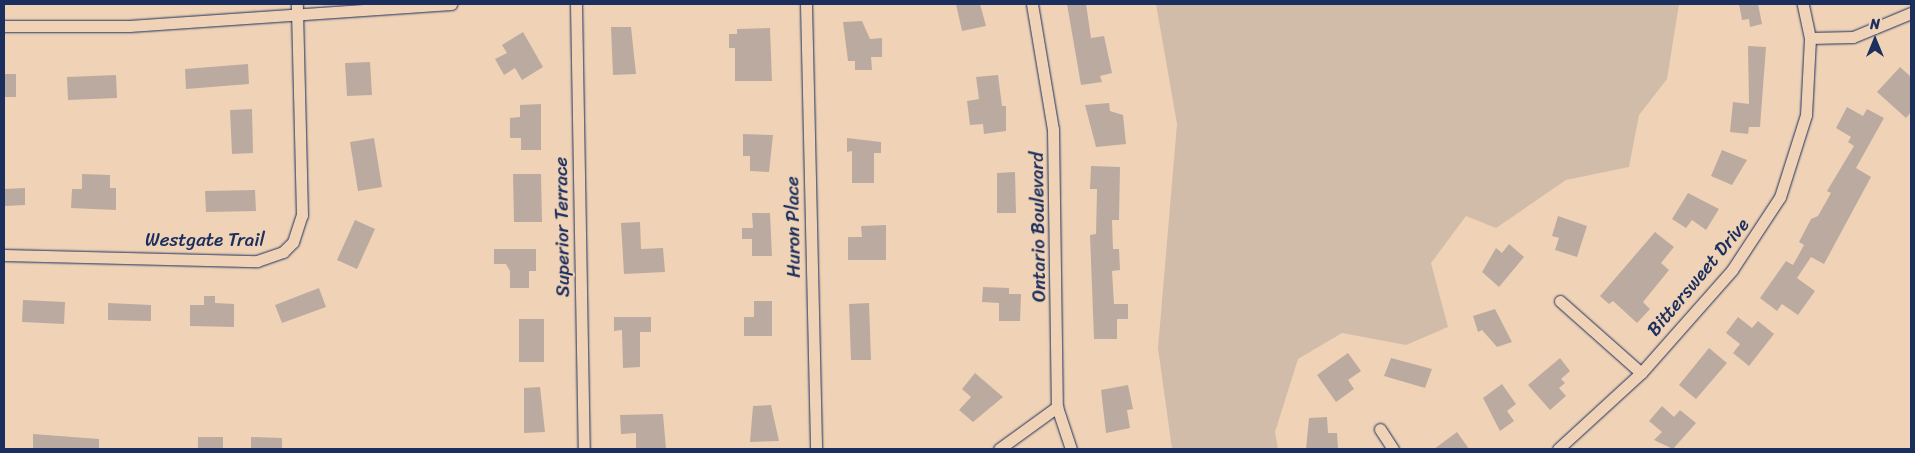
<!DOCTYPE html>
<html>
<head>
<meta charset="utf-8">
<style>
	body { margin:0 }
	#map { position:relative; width:1915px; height:453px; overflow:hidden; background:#f0d3b6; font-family:Sriracha,sans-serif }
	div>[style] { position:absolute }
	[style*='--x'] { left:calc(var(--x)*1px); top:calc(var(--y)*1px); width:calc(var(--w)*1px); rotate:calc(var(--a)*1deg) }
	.green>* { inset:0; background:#d1bba9 }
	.building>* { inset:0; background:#bbaaa0 }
	.roads { filter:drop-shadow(0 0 1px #1b2f5e) drop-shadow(0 0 1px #1b2f5e) }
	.street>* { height:11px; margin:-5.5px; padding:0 5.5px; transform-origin:5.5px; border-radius:5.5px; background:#f0d3b6 }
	span { translate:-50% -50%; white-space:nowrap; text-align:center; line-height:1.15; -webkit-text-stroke:4px #f0d3b6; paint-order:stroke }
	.street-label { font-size:19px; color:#1b2f5e }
	.frame { position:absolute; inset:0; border:5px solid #1b2f5e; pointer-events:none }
	.north { position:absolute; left:1850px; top:15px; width:50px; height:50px; -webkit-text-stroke:4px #f0d3b6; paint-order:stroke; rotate:0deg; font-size:14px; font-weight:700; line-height:20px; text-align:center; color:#1b2f5e }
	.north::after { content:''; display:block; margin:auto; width:18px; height:22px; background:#1b2f5e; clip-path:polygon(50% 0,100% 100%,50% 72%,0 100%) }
</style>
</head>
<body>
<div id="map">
	<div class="green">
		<i style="clip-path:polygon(1156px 4px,1679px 4px,1667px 79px,1639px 115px,1629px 167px,1566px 180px,1496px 228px,1466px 216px,1431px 263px,1448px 327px,1406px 345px,1342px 333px,1298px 359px,1275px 432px,1278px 449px,1172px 449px,1158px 348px,1177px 124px)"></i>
	</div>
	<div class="building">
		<i style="clip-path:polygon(956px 4px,980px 4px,986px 26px,962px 31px)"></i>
		<i style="clip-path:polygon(1067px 4px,1086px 4px,1091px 38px,1104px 36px,1112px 73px,1100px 76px,1102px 82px,1081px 85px)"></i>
		<i style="clip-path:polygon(1739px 4px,1758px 4px,1762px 24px,1750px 27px,1749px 19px,1742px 20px)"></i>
		<i style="clip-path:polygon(862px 21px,870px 39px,882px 38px,882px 57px,871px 57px,872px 70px,855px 70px,855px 61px,848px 61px,843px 22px)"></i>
		<i style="clip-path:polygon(611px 27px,631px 27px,636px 74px,613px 75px)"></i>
		<i style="clip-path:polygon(770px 28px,772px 81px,735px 81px,735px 48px,729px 48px,729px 34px,737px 34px,737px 29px)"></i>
		<i style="clip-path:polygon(523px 32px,543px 67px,522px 80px,515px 68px,504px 75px,495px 59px,507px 53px,502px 45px)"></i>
		<i style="clip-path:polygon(1748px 46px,1766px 47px,1760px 127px,1749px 127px,1748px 134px,1730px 132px,1733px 102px,1749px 104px)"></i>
		<i style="clip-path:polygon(370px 62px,372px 95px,347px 96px,345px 63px)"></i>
		<i style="clip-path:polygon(248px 64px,249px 84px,186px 89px,185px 69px)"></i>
		<i style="clip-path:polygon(1900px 67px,1911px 77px,1911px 112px,1906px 118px,1877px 92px)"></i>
		<i style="clip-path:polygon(4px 74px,16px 74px,16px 97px,4px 97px)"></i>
		<i style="clip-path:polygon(116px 75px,117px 98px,68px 100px,67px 77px)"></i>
		<i style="clip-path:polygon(998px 75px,1002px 106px,1006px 106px,1006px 131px,984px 134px,983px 124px,970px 125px,967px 101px,979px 99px,976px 77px)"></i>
		<i style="clip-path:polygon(1109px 103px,1110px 111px,1123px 115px,1126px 144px,1096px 147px,1085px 105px)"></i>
		<i style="clip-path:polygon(541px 104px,541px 150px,521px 150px,521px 138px,510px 138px,510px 118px,520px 117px,520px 105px)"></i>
		<i style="clip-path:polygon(1847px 107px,1863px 116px,1867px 109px,1884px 118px,1856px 168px,1871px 177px,1824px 264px,1811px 257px,1797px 278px,1815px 291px,1798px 315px,1782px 304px,1777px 311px,1760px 298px,1786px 261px,1793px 265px,1804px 245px,1799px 242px,1811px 219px,1818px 216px,1831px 193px,1827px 191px,1854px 146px,1848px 142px,1851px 137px,1836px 128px)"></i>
		<i style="clip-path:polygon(252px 109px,253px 153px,232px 154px,230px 110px)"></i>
		<i style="clip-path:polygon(743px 134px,773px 135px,769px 172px,750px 171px,750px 156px,743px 156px)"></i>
		<i style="clip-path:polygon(374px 138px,382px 187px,358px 191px,350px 142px)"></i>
		<i style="clip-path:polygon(847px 138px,881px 142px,881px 153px,874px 153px,874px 183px,852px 183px,852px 151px,847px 152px)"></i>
		<i style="clip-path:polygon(1722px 150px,1747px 160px,1732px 185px,1711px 176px)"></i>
		<i style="clip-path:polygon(1091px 166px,1120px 167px,1119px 220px,1112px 220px,1113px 249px,1119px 249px,1120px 270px,1112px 271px,1114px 304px,1128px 304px,1128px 319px,1117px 319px,1117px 339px,1094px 339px,1090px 235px,1096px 234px,1097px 189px,1090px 189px)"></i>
		<i style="clip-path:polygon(1015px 172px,1016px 213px,997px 213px,997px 173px)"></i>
		<i style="clip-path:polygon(82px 174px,110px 175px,110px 188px,116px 188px,116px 210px,71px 208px,72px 189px,82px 189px)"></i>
		<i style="clip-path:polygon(513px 174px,541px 174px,542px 222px,514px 222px)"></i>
		<i style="clip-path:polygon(25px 188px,25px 205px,4px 206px,4px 189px)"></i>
		<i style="clip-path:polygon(255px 190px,256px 211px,206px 212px,205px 191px)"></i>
		<i style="clip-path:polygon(1688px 193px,1719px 209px,1706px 230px,1692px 220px,1686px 228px,1672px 219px)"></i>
		<i style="clip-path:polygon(752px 213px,770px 213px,772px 256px,752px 256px,752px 239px,742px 239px,742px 228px,753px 228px)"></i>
		<i style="clip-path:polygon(1558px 216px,1587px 226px,1577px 257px,1555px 250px,1559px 238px,1552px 236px)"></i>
		<i style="clip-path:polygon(355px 220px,375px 229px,357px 269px,337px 260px)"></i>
		<i style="clip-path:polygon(640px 222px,641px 249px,663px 248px,665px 272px,624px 274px,621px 223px)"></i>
		<i style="clip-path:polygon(886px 225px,886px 260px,848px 260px,848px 237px,862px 237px,861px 226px)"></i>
		<i style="clip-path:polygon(1655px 232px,1674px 247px,1661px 263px,1669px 270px,1643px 302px,1650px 309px,1637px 323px,1613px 301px,1609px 304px,1600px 296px)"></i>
		<i style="clip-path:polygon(1509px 244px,1524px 257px,1499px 287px,1482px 272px,1496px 248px,1502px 253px)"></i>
		<i style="clip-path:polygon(494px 249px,536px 249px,536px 271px,529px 271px,529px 288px,510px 288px,510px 271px,506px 264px,494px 264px)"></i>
		<i style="clip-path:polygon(983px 287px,1009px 288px,1009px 294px,1021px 294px,1020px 321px,999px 321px,999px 303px,982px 302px)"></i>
		<i style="clip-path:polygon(319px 288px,326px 307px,282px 323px,275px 305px)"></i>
		<i style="clip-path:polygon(204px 296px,215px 296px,215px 303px,234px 304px,234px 327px,190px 326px,190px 305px,204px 305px)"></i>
		<i style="clip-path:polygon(23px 300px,65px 302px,64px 324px,22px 322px)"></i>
		<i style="clip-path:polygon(754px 301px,772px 301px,772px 336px,744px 336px,744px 317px,754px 317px)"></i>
		<i style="clip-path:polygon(108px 303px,151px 305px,151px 321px,108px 320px)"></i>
		<i style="clip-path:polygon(869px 303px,871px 360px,851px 360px,849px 304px)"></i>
		<i style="clip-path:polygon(1495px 309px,1512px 342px,1497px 347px,1482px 330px,1478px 332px,1473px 316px)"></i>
		<i style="clip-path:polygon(614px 317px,651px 317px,651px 332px,640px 332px,640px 367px,623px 368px,622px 330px,614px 331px)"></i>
		<i style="clip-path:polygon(1738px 317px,1752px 328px,1758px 321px,1774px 334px,1749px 366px,1733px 353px,1740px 344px,1726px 333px)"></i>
		<i style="clip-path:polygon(519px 319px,544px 319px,544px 362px,519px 362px)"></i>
		<i style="clip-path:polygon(1709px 348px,1727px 363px,1696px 399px,1679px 385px)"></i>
		<i style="clip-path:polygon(1348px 353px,1361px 371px,1348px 380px,1354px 389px,1336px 402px,1317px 375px)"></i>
		<i style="clip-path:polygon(1391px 358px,1432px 369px,1425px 388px,1384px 376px)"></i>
		<i style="clip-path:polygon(1560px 358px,1570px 371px,1561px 379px,1565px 383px,1559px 388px,1566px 396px,1550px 410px,1528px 385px)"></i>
		<i style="clip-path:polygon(975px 373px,1003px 397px,973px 422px,959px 410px,971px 397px,962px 389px)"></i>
		<i style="clip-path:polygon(1502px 384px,1516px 404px,1507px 411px,1514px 421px,1500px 431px,1483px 398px)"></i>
		<i style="clip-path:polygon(1128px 385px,1133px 409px,1127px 410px,1130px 428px,1106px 433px,1101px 390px)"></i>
		<i style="clip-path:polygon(540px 387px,545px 432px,524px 433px,524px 388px)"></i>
		<i style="clip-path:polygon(771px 405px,779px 441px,750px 442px,753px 406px)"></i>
		<i style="clip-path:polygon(1662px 406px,1674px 417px,1680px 410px,1696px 423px,1673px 449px,1654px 440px,1662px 432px,1649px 421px)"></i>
		<i style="clip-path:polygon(663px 414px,666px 449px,636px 449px,636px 433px,621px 434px,620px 415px)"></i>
		<i style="clip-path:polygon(1327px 417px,1328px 433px,1337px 433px,1338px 449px,1306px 449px,1309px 418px)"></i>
		<i style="clip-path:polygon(1457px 432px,1469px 449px,1434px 449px)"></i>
		<i style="clip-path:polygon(33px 434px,99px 439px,99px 449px,33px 449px)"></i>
		<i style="clip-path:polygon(198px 437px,223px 437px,223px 449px,198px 449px)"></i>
		<i style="clip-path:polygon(251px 437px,282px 438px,282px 449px,251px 449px)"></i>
	</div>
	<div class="roads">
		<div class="street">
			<i style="--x:576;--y:4;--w:445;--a:89"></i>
			<i style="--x:806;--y:4;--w:445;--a:88.7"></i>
			<i style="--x:1032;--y:4;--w:127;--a:80.5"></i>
			<i style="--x:1053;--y:129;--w:278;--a:89.2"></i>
			<i style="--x:1057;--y:407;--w:44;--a:71.6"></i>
			<i style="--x:4;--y:26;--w:125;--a:0"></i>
			<i style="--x:129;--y:26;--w:323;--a:-3.9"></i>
			<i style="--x:1810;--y:38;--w:43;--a:-1.3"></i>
			<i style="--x:1853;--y:37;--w:63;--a:-22.5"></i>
			<i style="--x:4;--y:255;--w:253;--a:1.4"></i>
			<i style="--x:257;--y:261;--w:28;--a:-19"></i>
			<i style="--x:283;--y:252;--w:14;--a:-45"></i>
			<i style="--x:293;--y:242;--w:28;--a:-72"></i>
			<i style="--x:302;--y:215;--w:211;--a:-91.4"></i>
			<i style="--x:1560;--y:301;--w:108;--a:41.6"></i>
			<i style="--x:1380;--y:429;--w:24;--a:57"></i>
			<i style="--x:999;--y:449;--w:72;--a:-35.9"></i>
			<i style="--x:1558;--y:449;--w:113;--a:-42.5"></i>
			<i style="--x:1641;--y:373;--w:137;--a:-48.5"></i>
			<i style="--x:1732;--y:270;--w:87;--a:-56.7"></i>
			<i style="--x:1780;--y:197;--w:86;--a:-72.4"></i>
			<i style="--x:1806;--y:115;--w:77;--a:-87"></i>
			<i style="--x:1810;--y:38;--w:35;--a:-102"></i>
		</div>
	</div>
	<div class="street-label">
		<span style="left:562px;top:227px;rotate:-91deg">Superior Terrace</span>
		<span style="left:793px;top:227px;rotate:-91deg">Huron Place</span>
		<span style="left:1038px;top:227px;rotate:-91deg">Ontario Boulevard</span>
		<span style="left:205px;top:240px">Westgate Trail</span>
		<span style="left:1698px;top:277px;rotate:-50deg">Bittersweet Drive</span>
	</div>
	<div class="frame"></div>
	<div class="north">N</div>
</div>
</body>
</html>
